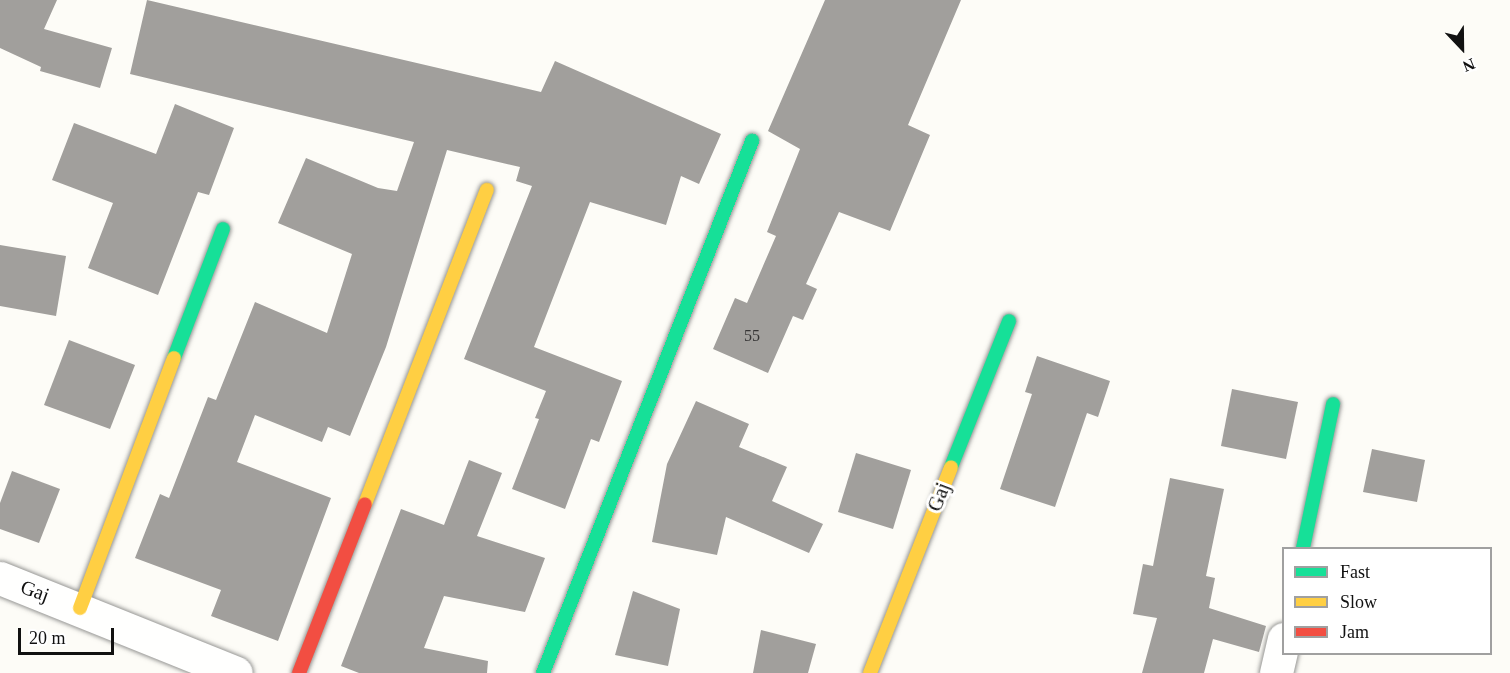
<!DOCTYPE html>
<html>
<head>
<meta charset="utf-8">
<style>
	body { margin:0 }
	#map { position:relative; width:1510px; height:673px; overflow:hidden; background:#fdfcf7; font-family:Georgia,serif }
	div>[style] { position:absolute }
	[style*='--x'] { left:calc(var(--x)*1px); top:calc(var(--y)*1px); width:calc(var(--w)*1px); rotate:calc(var(--a)*1deg) }
	.building>* { inset:0; background:#a19f9c }
	.roads { filter:drop-shadow(0 0 2px #979795) drop-shadow(0 0 2px #979795) }
	.street>* { height:33px; margin:-16.5px; padding:0 16.5px; transform-origin:16.5px; border-radius:16.5px; background:#fffffe }
	.fast>* { height:14px; margin:-7px; padding:0 7px; transform-origin:7px; border-radius:7px; background:#16e098 }
	.slow>* { height:14px; margin:-7px; padding:0 7px; transform-origin:7px; border-radius:7px; background:#ffcf43 }
	.jam>* { height:14px; margin:-7px; padding:0 7px; transform-origin:7px; border-radius:7px; background:#f24e42 }
	span { translate:-50% -50%; white-space:nowrap; text-align:center; line-height:1.15; -webkit-text-stroke:6px #fff; paint-order:stroke }
	.number-label { font-size:16px; color:#353434 }
	.number-label span { -webkit-text-stroke-width:0 }
	.street-label { font-size:20px; color:#111 }
	.legend { position:absolute; left:1282px; top:547px; width:210px; height:108px; box-sizing:border-box; background:#fff; border:2px solid #a0a0a0; margin:0; padding:8px 10px; list-style:none; font-size:18px; color:#111 }
	.legend li { display:flex; align-items:center; gap:12px; height:30px }
	.legend b { width:30px; border:2px solid #a0a0a0 }
	.north { position:absolute; left:1432px; top:18px; width:60px; height:60px; -webkit-text-stroke:4px #fff; paint-order:stroke; rotate:158deg; font-size:16px; font-weight:700; line-height:24px; text-align:center; color:#111 }
	.north::after { content:''; display:block; margin:auto; width:21px; height:27px; background:#111; clip-path:polygon(50% 0,100% 100%,50% 72%,0 100%) }
	.scale { position:absolute; left:18px; top:628px; width:96px; height:27px; box-sizing:border-box; border:3px solid #111; border-top:0; padding-left:8px; font-size:18px; line-height:21px; white-space:nowrap; color:#111; -webkit-text-stroke:4px #fff; paint-order:stroke }
</style>
</head>
<body>
<div id="map">
	<div class="building">
		<i style="clip-path:polygon(0 0,57px 0,44px 29px,112px 48px,100px 88px,40px 71px,41px 67px,0 48px)"></i>
		<i style="clip-path:polygon(147px 0,541px 92px,555px 61px,721px 134px,699px 184px,681px 176px,666px 225px,590px 202px,534px 347px,622px 381px,599px 442px,591px 439px,565px 509px,512px 489px,539px 419px,535px 418px,546px 391px,464px 359px,532px 186px,516px 181px,520px 167px,447px 150px,386px 347px,350px 436px,328px 427px,322px 442px,255px 415px,237px 462px,331px 498px,278px 641px,211px 616px,221px 590px,135px 558px,160px 494px,169px 498px,208px 397px,216px 400px,255px 302px,327px 333px,352px 254px,278px 223px,306px 158px,378px 188px,397px 191px,414px 142px,130px 74px)"></i>
		<i style="clip-path:polygon(825px 0,961px 0,908px 125px,930px 135px,890px 231px,839px 212px,806px 284px,817px 289px,803px 320px,793px 316px,768px 373px,713px 349px,735px 298px,747px 303px,776px 236px,767px 232px,800px 149px,768px 131px)"></i>
		<i style="clip-path:polygon(175px 104px,234px 128px,209px 195px,198px 192px,158px 295px,88px 268px,113px 203px,52px 180px,74px 123px,156px 154px)"></i>
		<i style="clip-path:polygon(0 245px,66px 256px,56px 316px,0 306px)"></i>
		<i style="clip-path:polygon(69px 340px,135px 365px,110px 429px,44px 405px)"></i>
		<i style="clip-path:polygon(1037px 356px,1110px 381px,1098px 417px,1087px 413px,1055px 507px,1000px 489px,1032px 394px,1025px 392px)"></i>
		<i style="clip-path:polygon(1232px 389px,1298px 402px,1286px 459px,1221px 446px)"></i>
		<i style="clip-path:polygon(696px 401px,749px 424px,739px 447px,787px 467px,772px 501px,823px 524px,809px 553px,726px 517px,717px 555px,652px 542px,667px 464px)"></i>
		<i style="clip-path:polygon(1372px 449px,1425px 460px,1417px 502px,1363px 492px)"></i>
		<i style="clip-path:polygon(856px 453px,911px 470px,893px 529px,838px 512px)"></i>
		<i style="clip-path:polygon(469px 460px,502px 473px,477px 536px,545px 558px,525px 612px,444px 596px,424px 648px,488px 661px,487px 673px,359px 673px,341px 666px,401px 509px,444px 525px)"></i>
		<i style="clip-path:polygon(12px 471px,60px 489px,39px 543px,0 529px,0 503px)"></i>
		<i style="clip-path:polygon(1170px 478px,1224px 489px,1206px 576px,1215px 578px,1209px 608px,1266px 626px,1259px 652px,1213px 639px,1204px 673px,1142px 673px,1157px 618px,1133px 614px,1143px 564px,1153px 566px)"></i>
		<i style="clip-path:polygon(633px 591px,680px 609px,668px 666px,615px 655px)"></i>
		<i style="clip-path:polygon(761px 630px,816px 644px,808px 673px,753px 673px)"></i>
	</div>
	<div class="roads">
		<div class="street">
			<i style="--x:0;--y:578;--w:254;--a:21.9"></i>
			<i style="--x:1276;--y:673;--w:35;--a:-77"></i>
		</div>
		<div class="fast">
			<i style="--x:174;--y:358;--w:138;--a:-69.2"></i>
			<i style="--x:951;--y:467;--w:157;--a:-68.3"></i>
			<i style="--x:1303;--y:548;--w:147;--a:-78.2"></i>
			<i style="--x:543;--y:673;--w:572;--a:-68.55"></i>
		</div>
		<div class="slow">
			<i style="--x:365;--y:504;--w:337;--a:-68.8"></i>
			<i style="--x:80;--y:608;--w:267;--a:-69.4"></i>
			<i style="--x:870;--y:673;--w:221;--a:-68.5"></i>
		</div>
		<div class="jam">
			<i style="--x:299;--y:673;--w:181;--a:-68.7"></i>
		</div>
	</div>
	<div class="number-label">
		<span style="left:752px;top:336px">55</span>
	</div>
	<div class="street-label">
		<span style="left:939px;top:497px;rotate:-69deg">Gaj</span>
		<span style="left:35px;top:591px;rotate:20deg">Gaj</span>
	</div>
	<ul class="legend">
	<li><b style="height:8px;background:#16e098"></b>Fast</li>
	<li><b style="height:8px;background:#ffcf43"></b>Slow</li>
	<li><b style="height:8px;background:#f24e42"></b>Jam</li>
	</ul>
	<div class="north">N</div>
	<div class="scale">20 m</div>
</div>
</body>
</html>
